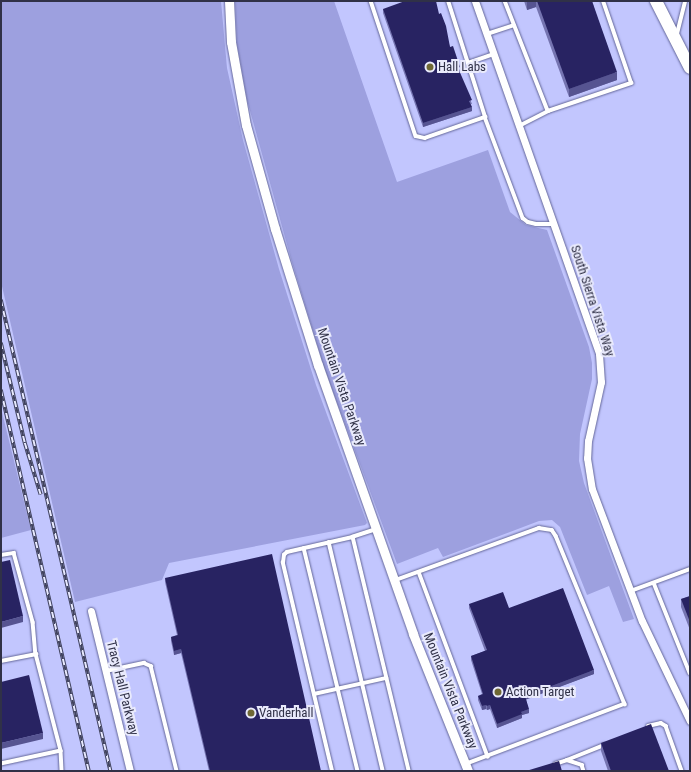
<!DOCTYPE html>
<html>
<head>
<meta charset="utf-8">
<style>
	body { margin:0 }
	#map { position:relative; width:691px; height:772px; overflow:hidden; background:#c2c6fe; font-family:"Roboto Condensed",sans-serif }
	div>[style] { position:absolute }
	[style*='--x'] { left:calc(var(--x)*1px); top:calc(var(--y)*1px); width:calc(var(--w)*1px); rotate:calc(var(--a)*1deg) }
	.green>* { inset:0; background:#9da0df }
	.roads { filter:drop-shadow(0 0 1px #646799) drop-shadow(0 0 1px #646799) }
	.service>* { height:3.5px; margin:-1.75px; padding:0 1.75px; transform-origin:1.75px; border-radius:1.75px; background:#fff }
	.minor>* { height:7px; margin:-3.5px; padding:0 3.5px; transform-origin:3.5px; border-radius:3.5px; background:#fff }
	.tertiary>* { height:9px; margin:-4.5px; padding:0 4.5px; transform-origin:4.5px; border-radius:4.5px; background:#fff }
	.primary>* { height:12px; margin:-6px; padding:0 6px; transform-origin:6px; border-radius:6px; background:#fff }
	.rail>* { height:3.5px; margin-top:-1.75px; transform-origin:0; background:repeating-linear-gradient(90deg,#e9eafc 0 6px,#41435d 0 12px); box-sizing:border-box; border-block:1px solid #41435d }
	.wall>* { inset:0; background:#7574b0 }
	.shaded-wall>* { inset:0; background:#565491 }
	.building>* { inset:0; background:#282362 }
	.dots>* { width:11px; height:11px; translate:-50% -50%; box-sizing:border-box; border:2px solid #e9eafc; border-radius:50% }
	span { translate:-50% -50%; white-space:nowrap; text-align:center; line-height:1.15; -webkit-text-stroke:4px #e9eafc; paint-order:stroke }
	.poi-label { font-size:13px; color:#303147 }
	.left { translate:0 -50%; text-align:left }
	.street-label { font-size:13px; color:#303147 }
	.frame { position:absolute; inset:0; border:2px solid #303147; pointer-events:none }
</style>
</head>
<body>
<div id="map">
	<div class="green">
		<i style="clip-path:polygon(1px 1px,221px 1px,227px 68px,243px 140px,279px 269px,316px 385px,367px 523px,365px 525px,169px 563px,162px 580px,75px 602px,1px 282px)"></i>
		<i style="clip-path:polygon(235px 1px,334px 1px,397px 182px,488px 150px,510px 212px,526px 225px,547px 230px,589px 347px,592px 363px,592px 379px,580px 434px,579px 461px,584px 483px,634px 619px,623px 622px,609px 586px,587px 595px,560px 527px,552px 520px,539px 521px,443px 557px,438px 548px,397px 564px,325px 370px,291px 259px,247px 100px,237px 44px)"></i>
		<i style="clip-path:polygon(1px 408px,31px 530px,1px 538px)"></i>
	</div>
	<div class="roads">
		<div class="service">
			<i style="--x:371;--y:1;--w:142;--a:71.6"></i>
			<i style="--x:416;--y:136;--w:9;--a:13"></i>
			<i style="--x:425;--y:138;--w:64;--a:-19.3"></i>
			<i style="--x:485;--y:117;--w:122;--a:-107.7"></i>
			<i style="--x:505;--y:1;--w:118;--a:68.6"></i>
			<i style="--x:548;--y:111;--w:88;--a:-18.6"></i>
			<i style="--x:631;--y:83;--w:87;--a:-108.9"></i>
			<i style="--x:487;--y:34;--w:28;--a:-18"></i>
			<i style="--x:677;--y:34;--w:34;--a:-76"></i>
			<i style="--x:468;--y:63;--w:28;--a:-19"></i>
			<i style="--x:485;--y:117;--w:108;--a:69.4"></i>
			<i style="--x:523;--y:218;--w:6;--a:39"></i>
			<i style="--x:528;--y:222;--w:8;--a:14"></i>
			<i style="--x:536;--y:224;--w:17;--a:0"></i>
			<i style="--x:519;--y:126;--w:33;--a:-27"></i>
			<i style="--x:375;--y:530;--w:23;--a:162"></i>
			<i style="--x:353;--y:537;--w:241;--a:76.5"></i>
			<i style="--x:329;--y:542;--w:235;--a:76.7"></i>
			<i style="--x:304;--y:548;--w:229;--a:76.4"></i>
			<i style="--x:1;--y:555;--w:13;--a:-9"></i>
			<i style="--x:14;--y:553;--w:72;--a:74.6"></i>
			<i style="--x:33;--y:622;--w:32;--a:85"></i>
			<i style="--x:36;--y:654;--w:100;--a:75.5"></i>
			<i style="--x:61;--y:751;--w:61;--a:167.8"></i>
			<i style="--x:419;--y:572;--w:197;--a:69.5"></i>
			<i style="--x:396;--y:580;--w:152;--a:-20"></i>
			<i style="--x:539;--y:528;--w:13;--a:9"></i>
			<i style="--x:552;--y:530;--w:7;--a:56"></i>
			<i style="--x:556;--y:536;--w:182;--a:67.7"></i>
			<i style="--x:625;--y:704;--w:169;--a:159.2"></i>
			<i style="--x:654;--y:583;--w:97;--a:68.2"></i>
			<i style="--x:631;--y:591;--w:63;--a:-20.4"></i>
			<i style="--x:1;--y:661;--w:36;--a:-11"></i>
			<i style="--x:106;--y:671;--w:39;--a:-12"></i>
			<i style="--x:144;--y:663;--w:8;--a:23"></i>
			<i style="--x:151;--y:666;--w:108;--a:76.1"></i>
			<i style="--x:314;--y:694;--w:74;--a:-12.5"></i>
			<i style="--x:648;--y:726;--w:13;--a:-13"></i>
			<i style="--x:661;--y:723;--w:6;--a:31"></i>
			<i style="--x:666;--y:726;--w:48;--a:70.4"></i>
			<i style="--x:61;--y:751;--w:20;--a:87"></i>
			<i style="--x:567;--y:760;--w:40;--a:-22"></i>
			<i style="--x:555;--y:764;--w:13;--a:-18"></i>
			<i style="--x:567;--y:760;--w:16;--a:18"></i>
			<i style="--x:582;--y:765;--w:6;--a:72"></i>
			<i style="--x:332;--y:771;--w:214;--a:-103.3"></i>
			<i style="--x:283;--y:563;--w:8;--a:-83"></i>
			<i style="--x:284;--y:555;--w:4;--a:-45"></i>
			<i style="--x:287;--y:552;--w:68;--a:-12.8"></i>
		</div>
		<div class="minor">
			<i style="--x:475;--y:1;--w:374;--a:70.6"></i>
			<i style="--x:599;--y:354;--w:28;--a:86"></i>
			<i style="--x:601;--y:382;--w:60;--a:102.4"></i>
			<i style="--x:588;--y:441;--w:17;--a:93"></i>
			<i style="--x:587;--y:458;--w:31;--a:81"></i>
			<i style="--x:592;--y:489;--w:141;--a:69.3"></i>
			<i style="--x:642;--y:621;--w:111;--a:64.4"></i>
			<i style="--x:91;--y:611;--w:165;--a:76.3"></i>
		</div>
		<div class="tertiary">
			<i style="--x:229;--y:1;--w:41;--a:87.2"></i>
			<i style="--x:231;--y:42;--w:84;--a:79.8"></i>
			<i style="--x:246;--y:125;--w:108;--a:74.4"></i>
			<i style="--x:275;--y:229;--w:143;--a:72.5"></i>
			<i style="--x:318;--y:365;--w:285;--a:70.5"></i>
			<i style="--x:413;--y:634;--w:148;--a:68.1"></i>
		</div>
		<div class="primary">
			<i style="--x:656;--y:1;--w:75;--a:63.1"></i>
		</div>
	</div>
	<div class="rail">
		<i style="--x:1;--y:300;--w:484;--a:76.9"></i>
		<i style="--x:1;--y:343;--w:103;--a:76.5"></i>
		<i style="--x:25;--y:443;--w:54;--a:72.9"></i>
		<i style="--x:1;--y:390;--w:391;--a:77"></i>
	</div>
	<div class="wall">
		<i style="clip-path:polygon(524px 1px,592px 1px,617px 80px,569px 97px,536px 7px,527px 10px)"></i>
		<i style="clip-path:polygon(383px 9px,439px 14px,450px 47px,460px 71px,459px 71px,472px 104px,471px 104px,472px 111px,423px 127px,383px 13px)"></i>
		<i style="clip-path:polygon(165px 578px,321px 771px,209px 771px,181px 653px,174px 655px,171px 641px,171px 637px,177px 635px,165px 582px)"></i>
		<i style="clip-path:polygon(690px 596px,690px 630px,681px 607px,681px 599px)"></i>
		<i style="clip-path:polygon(469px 604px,509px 608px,594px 674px,526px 699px,529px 713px,522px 715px,522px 718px,497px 728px,490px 709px,487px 710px,486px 709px,482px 710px,478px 700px,478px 696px,482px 694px,471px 660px,471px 656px,485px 651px,469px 608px)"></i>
		<i style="clip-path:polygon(601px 743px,669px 771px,608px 771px,601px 751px)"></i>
	</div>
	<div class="shaded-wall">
		<i style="clip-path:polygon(530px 1px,536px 1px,536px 7px,527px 10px,527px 2px)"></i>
		<i style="clip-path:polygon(617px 72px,617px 80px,569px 97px,569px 89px)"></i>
		<i style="clip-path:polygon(472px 107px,472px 111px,423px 127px,423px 123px)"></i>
		<i style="clip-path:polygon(23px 616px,23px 622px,1px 628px,1px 622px)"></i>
		<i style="clip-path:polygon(181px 649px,181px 653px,174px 655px,174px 651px)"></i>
		<i style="clip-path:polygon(594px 670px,594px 674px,525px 700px,525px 696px)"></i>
		<i style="clip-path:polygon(486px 705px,486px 709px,482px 710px,482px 706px)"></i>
		<i style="clip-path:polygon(490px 705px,490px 709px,487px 710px,487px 706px)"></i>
		<i style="clip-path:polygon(529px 709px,529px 713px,522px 715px,522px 718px,497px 728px,497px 724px,521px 712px)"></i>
		<i style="clip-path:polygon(43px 733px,43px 739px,1px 749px,1px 743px)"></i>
	</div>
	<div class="building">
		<i style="clip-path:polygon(405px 1px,436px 1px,439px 14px,441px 13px,446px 26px,450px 47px,453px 46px,460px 67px,458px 68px,472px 100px,469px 101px,472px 107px,423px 123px,383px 9px)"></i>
		<i style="clip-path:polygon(537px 1px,592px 1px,617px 72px,569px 89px)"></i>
		<i style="clip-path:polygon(272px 554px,321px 771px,210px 771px,181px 649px,174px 651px,171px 637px,178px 635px,165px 578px)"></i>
		<i style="clip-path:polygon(10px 560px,23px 616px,1px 622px,1px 562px)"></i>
		<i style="clip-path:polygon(563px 588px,594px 670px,525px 696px,529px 709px,521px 712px,522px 714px,497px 724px,490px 705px,487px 706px,486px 705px,482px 706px,478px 696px,483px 694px,471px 656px,487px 650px,469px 604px,503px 592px,509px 608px)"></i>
		<i style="clip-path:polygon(690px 596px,690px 622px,681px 599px)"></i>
		<i style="clip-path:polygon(29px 675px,43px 733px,1px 743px,1px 682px)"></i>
		<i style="clip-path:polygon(651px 724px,669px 771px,611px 771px,601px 743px)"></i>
		<i style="clip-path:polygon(559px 761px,562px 771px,526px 771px)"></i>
	</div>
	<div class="dots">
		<i style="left:430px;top:67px;background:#6f6834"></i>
		<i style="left:498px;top:692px;background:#6f6834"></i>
		<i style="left:251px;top:713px;background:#6f6834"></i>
	</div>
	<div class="poi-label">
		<span class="left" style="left:438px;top:67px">Hall Labs</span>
		<span class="left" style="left:506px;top:692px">Action Target</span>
		<span class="left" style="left:259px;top:713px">Vanderhall</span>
	</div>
	<div class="street-label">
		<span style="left:592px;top:301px;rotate:72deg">South Sierra Vista Way</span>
		<span style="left:341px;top:387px;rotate:71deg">Mountain Vista Parkway</span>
		<span style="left:122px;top:688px;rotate:76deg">Tracy Hall Parkway</span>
		<span style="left:450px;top:691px;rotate:68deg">Mountain Vista Parkway</span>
	</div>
	<div class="frame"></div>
</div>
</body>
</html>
